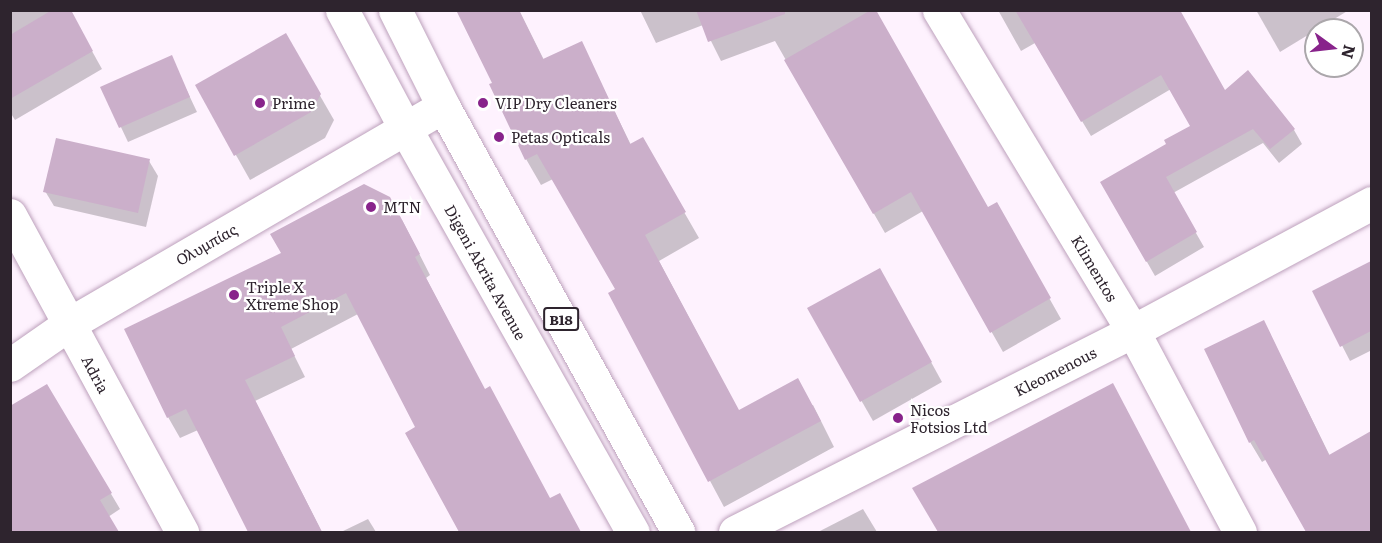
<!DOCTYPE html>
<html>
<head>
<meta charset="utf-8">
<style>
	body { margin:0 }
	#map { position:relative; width:1382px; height:543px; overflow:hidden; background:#fef2fe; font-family:Literata,serif }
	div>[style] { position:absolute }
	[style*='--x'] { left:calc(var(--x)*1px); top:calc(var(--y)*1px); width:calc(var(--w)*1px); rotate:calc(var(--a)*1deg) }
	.shadow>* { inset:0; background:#0003 }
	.building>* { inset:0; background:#cbafca }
	.roads { filter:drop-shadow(0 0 2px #bda1bc) drop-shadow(0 0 2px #bda1bc) }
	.minor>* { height:33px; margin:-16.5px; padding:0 16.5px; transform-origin:16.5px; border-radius:16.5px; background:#fff }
	.primary>* { height:33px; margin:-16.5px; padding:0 16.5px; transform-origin:16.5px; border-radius:16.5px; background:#fff }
	.dots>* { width:16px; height:16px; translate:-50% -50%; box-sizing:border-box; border:3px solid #fff; border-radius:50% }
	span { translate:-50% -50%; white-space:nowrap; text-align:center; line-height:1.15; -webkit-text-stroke:4.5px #fff; paint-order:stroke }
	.shield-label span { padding:2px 4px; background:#fff; border:2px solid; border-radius:4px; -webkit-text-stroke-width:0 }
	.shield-label { font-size:14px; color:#2e242e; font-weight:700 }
	.poi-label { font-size:15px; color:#2e242e }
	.left { translate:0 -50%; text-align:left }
	.street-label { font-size:15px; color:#2e242e }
	.frame { position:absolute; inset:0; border:12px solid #2e242e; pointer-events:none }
	.north { position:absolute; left:1304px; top:18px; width:60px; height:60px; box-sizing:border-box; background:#fff; border:2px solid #aba7ab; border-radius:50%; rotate:105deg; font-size:16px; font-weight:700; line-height:24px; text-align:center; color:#2e242e }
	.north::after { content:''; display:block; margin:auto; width:21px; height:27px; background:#88238b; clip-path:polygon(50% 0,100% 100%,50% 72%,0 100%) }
</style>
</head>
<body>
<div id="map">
	<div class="shadow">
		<i style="clip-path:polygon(10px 10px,69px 10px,102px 69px,15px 120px,10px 112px)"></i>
		<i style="clip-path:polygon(458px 10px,519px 10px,544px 60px,581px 43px,631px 145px,642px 139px,699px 238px,659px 261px,739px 412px,813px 405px,834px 447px,724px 507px,610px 294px,617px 290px,553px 179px,541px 185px,526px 159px,494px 83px)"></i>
		<i style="clip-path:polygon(640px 10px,874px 10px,988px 209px,996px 204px,1061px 319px,1003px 352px,923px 211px,885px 233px,775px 41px,721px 61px,703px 25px,656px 43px)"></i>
		<i style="clip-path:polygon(998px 10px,1078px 10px,1294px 130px,1302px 144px,1279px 163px,1263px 143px,1173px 193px,1204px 247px,1155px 276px,1102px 183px,1168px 144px,1192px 126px,1171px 89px,1091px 136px,1035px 43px,1021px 51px)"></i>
		<i style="clip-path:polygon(1256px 10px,1349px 10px,1280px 52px)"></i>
		<i style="clip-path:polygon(285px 35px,334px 120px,325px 138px,250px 180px,197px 86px)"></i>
		<i style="clip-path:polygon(171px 57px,197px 112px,128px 142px,102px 87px)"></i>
		<i style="clip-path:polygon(149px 161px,158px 176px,146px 227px,54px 206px,45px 191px)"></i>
		<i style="clip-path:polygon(402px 220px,430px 275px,426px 278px,485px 391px,550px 499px,571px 515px,580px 532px,461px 532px,407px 433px,417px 428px,358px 314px,291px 349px,305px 377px,255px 401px,322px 532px,250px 532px,198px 430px,180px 438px,168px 417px)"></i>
		<i style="clip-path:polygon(1372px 263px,1372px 350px,1350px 361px,1314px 291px)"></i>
		<i style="clip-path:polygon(891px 289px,942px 382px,873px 421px,809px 309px)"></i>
		<i style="clip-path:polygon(1264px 322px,1330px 456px,1364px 437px,1372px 450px,1372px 532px,1307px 532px,1267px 459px,1262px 462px,1250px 442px)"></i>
		<i style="clip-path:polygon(47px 386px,120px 509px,108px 517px,117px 532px,10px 532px,10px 420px)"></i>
		<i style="clip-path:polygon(1125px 407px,1190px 532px,940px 532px,914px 489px)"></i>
		<i style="clip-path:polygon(863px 509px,877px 532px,818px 532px)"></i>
		<i style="clip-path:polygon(368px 519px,376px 532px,341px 532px)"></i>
	</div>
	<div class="building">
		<i style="clip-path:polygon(52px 10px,71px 10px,93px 51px,10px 99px,10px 35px)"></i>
		<i style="clip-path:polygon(456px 10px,519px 10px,543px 59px,582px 41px,630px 144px,643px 137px,686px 212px,645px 235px,739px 410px,798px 378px,821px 421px,708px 482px,608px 293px,615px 289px,537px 154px,525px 160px,489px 84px,492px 83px)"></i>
		<i style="clip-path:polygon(696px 10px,785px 10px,785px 14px,708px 42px)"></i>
		<i style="clip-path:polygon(871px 10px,876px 10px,988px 207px,997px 202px,1051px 298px,990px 333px,911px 192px,873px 214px,784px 60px)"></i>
		<i style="clip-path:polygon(1015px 10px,1180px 10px,1225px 90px,1248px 70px,1295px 129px,1270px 149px,1253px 129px,1166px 177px,1197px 232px,1146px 262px,1100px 182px,1166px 144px,1164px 140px,1190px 126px,1161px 75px,1081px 122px)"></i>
		<i style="clip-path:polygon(286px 33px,321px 94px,311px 112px,234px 156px,195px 85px)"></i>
		<i style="clip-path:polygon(172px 55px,190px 97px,119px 128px,100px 87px)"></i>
		<i style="clip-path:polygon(56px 138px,150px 159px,138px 213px,43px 192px)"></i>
		<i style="clip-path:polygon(364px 184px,390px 197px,420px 254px,415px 257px,485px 389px,490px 386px,550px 498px,560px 493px,581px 532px,459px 532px,405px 433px,415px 427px,346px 293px,281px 327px,295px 356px,245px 380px,322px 532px,248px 532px,186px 409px,167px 418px,124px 329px,281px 253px,270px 234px)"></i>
		<i style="clip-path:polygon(1371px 261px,1371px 331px,1340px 347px,1312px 291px)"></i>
		<i style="clip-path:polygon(880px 268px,932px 362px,860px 402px,807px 308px)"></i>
		<i style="clip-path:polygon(1264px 320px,1329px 455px,1371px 431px,1371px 532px,1306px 532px,1254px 440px,1249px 443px,1204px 349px)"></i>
		<i style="clip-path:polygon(1113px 383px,1191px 532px,938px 532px,912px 488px)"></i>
		<i style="clip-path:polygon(47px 384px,112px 493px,100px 500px,119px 532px,10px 532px,10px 406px)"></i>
	</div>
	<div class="roads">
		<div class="minor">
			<i style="--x:939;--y:10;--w:375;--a:58.9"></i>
			<i style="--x:1133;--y:331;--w:228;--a:62"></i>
			<i style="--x:10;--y:215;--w:361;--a:61.5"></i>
			<i style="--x:10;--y:365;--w:72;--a:-34.8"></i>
			<i style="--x:69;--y:324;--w:433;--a:-30.2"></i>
			<i style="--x:735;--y:532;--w:446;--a:-26.8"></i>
			<i style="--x:1133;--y:331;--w:271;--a:-28.2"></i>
		</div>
		<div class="primary">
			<i style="--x:342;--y:10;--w:134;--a:61.9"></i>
			<i style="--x:405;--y:128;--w:464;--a:60.6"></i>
			<i style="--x:395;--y:10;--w:107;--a:63.4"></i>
			<i style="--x:443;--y:106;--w:487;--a:61.1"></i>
		</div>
	</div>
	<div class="dots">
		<i style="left:260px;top:103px;background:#88238b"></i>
		<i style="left:483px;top:103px;background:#88238b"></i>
		<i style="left:499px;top:137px;background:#88238b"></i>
		<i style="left:371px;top:207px;background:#88238b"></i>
		<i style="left:234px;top:295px;background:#88238b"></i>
		<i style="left:898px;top:418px;background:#88238b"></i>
	</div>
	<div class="shield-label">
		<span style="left:561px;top:319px">B18</span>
	</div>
	<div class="poi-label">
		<span class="left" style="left:272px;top:103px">Prime</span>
		<span class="left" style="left:495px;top:103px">VIP Dry Cleaners</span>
		<span class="left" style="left:511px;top:137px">Petas Opticals</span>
		<span class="left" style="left:383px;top:207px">MTN</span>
		<span class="left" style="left:246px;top:295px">Triple X<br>Xtreme Shop</span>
		<span class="left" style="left:910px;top:418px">Nicos<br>Fotsios Ltd</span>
	</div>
	<div class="street-label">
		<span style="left:206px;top:244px;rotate:-30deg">Ολυμπίας</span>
		<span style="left:1095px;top:268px;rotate:59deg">Klimentos</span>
		<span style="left:486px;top:272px;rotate:61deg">Digeni Akrita Avenue</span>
		<span style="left:1055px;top:371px;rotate:-27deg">Kleomenous</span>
		<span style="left:96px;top:374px;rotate:62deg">Adria</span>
	</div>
	<div class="frame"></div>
	<div class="north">N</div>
</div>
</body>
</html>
